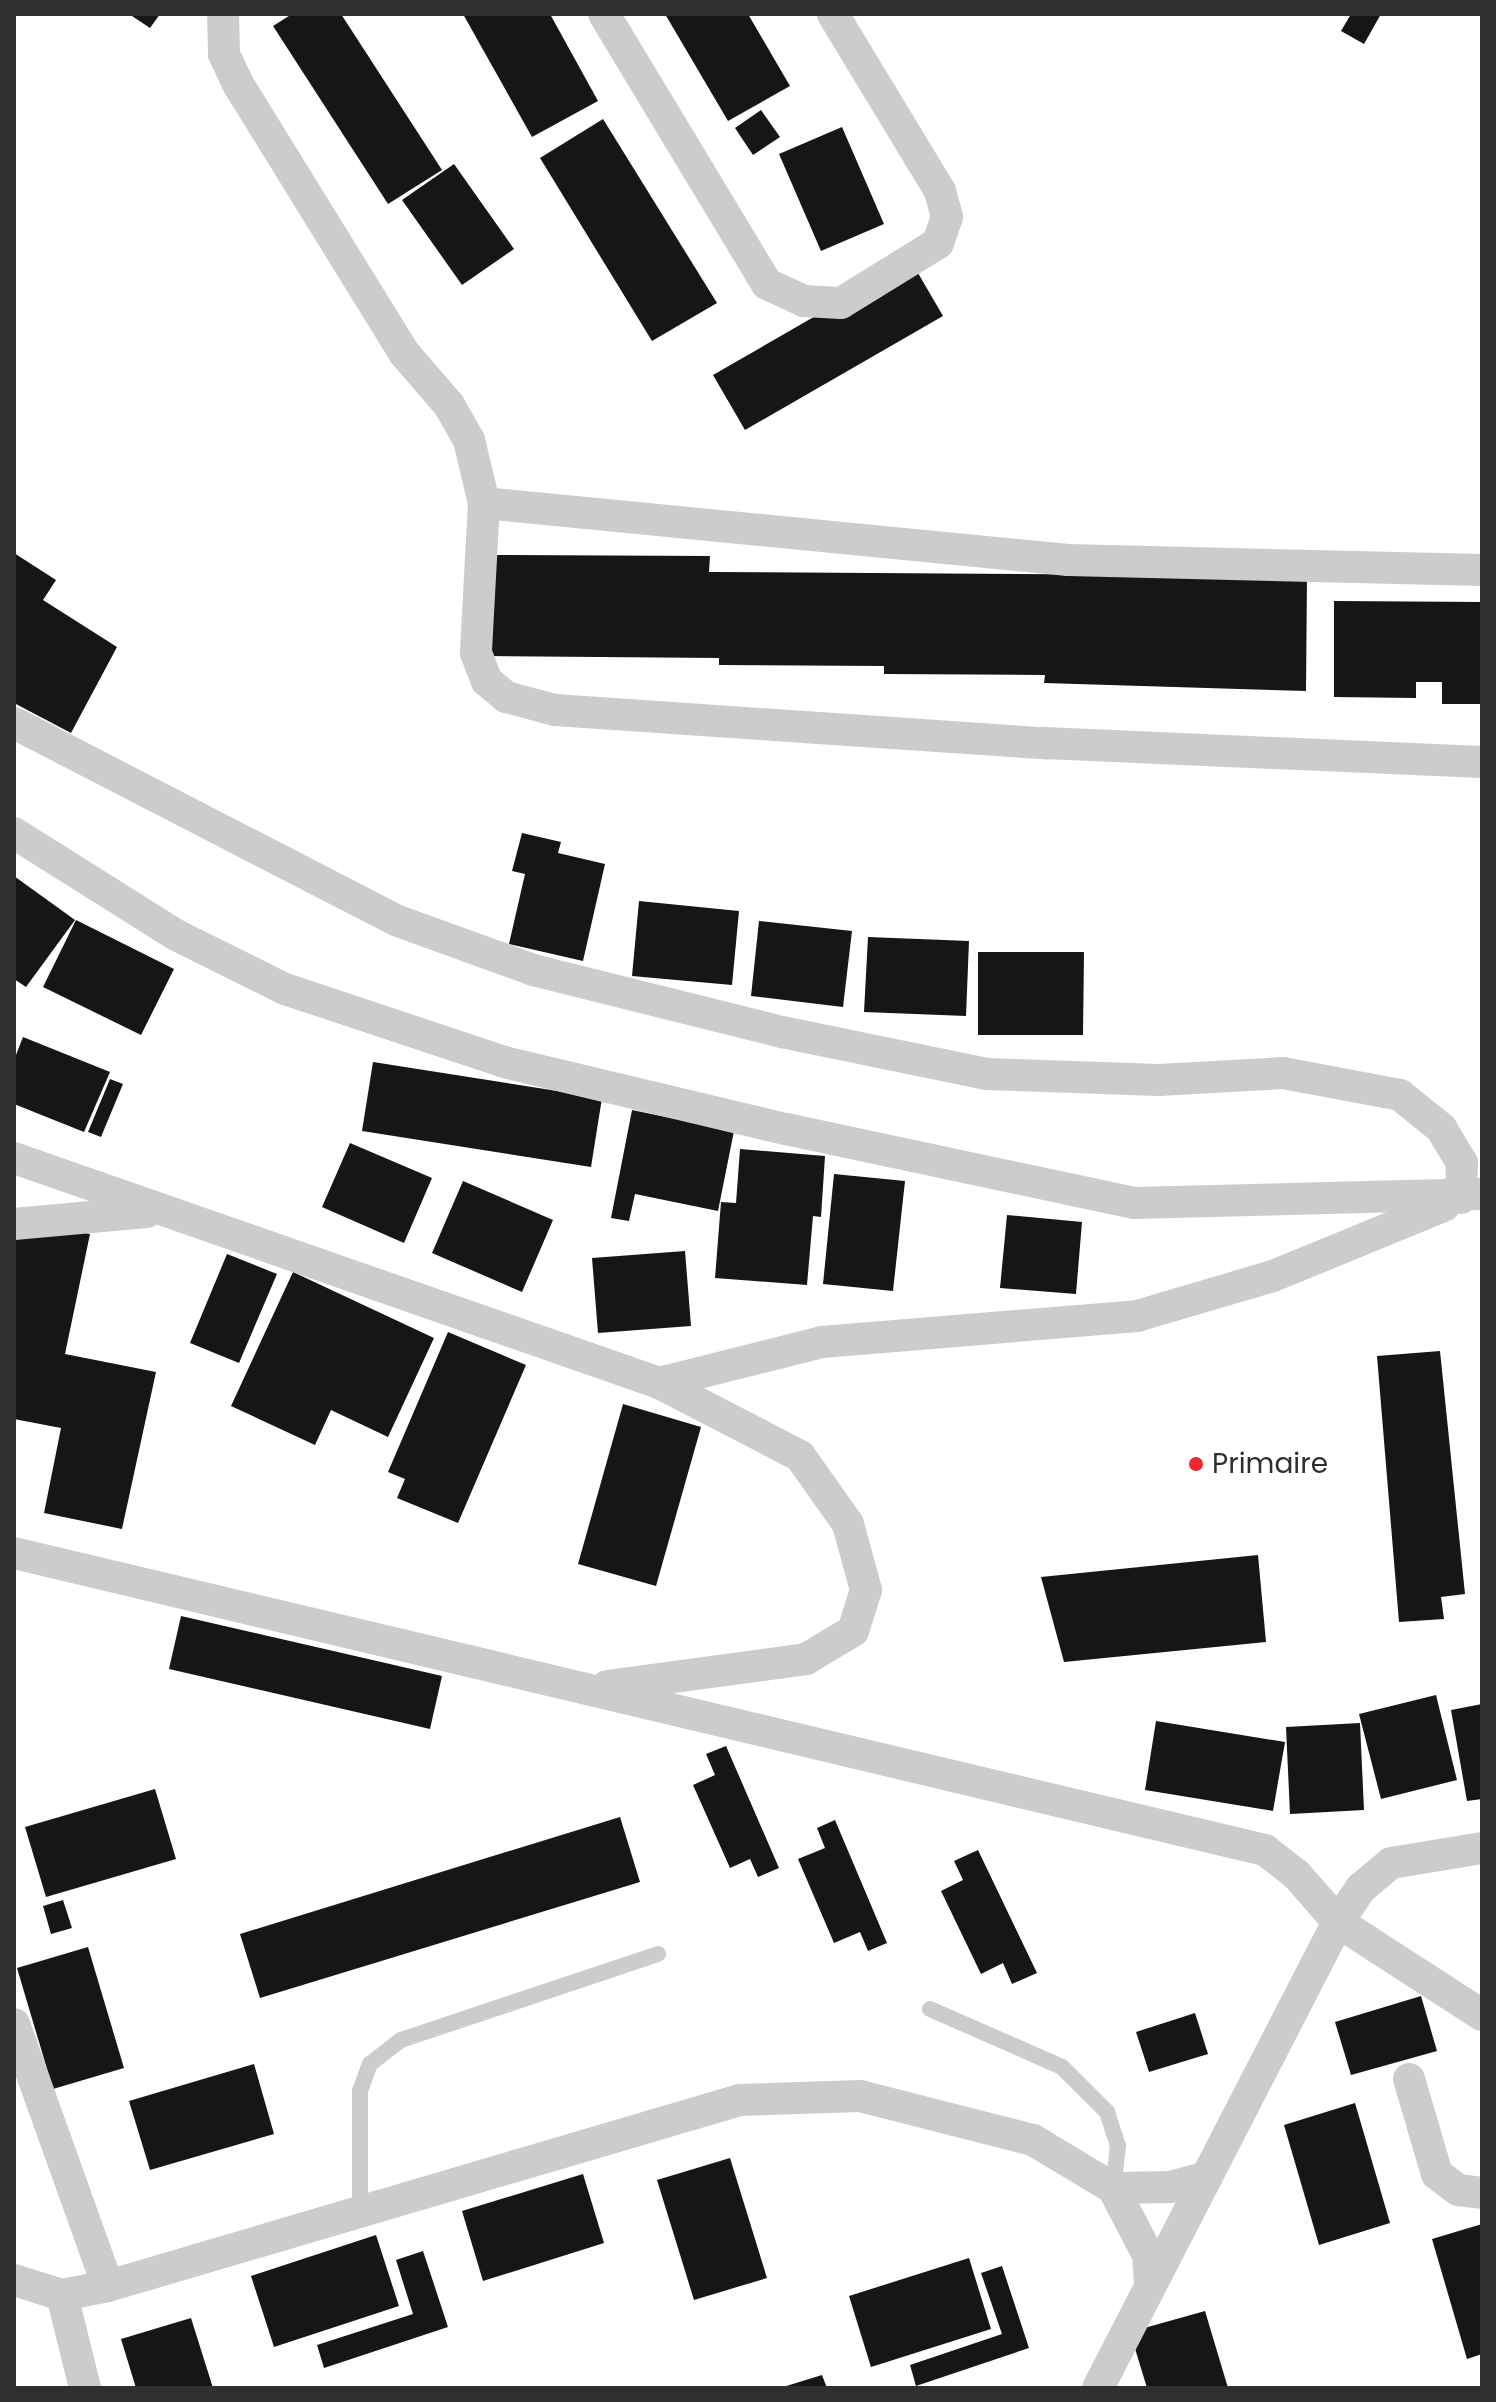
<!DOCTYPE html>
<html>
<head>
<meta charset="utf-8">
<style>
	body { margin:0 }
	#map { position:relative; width:1496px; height:2402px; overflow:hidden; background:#fff; font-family:Poppins,sans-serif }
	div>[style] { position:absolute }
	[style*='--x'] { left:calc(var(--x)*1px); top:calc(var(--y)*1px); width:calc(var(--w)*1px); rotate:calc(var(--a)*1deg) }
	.building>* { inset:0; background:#161616 }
	.lane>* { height:16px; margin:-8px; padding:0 8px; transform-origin:8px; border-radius:8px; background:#ccc }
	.street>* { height:32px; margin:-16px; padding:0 16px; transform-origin:16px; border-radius:16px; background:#ccc }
	.dots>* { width:22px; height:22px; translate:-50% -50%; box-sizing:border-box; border:4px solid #fff; border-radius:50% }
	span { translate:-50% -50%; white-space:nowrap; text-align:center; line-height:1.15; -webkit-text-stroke:8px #fff; paint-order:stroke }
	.poi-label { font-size:28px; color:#2f2f2f }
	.left { translate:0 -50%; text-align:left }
	.frame { position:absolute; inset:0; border:16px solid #2f2f2f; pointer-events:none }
</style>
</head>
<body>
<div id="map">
	<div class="building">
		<i style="clip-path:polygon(129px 14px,160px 14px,150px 28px)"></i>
		<i style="clip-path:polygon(292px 14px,341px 14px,442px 170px,388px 204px,273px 26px)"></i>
		<i style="clip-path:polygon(463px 14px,550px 14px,598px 101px,532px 137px)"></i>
		<i style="clip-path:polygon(665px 14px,748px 14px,790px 86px,728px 121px)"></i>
		<i style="clip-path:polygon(1351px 14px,1381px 14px,1364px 44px,1341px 31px)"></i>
		<i style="clip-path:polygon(761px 110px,780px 137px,753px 155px,735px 128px)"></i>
		<i style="clip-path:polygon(603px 119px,717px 303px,652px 341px,540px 158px)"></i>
		<i style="clip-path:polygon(842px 127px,884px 224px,821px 251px,779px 154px)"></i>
		<i style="clip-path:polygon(454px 164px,514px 249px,462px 285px,402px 200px)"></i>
		<i style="clip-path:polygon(911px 261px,943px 316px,745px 430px,713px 375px)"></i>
		<i style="clip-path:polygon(14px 553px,56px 580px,43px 600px,117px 647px,71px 733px,14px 703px)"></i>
		<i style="clip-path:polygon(485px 555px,710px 556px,709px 572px,1307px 576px,1306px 691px,1044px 683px,1045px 675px,884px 674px,884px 666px,719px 665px,719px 658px,484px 656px)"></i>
		<i style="clip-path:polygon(1334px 601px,1482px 602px,1482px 704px,1442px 704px,1442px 682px,1416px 682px,1416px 698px,1334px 697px)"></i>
		<i style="clip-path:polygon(522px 833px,561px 842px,558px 853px,605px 864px,583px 961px,509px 944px,525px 874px,512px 871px)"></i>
		<i style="clip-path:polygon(14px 876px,75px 920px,26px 987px,14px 979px)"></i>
		<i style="clip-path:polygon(639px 901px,739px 911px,732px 985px,632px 976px)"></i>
		<i style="clip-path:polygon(76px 920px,174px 969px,141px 1035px,43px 987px)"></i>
		<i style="clip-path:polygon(759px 921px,852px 931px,843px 1007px,751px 996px)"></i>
		<i style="clip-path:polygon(868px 937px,969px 941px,966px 1016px,864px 1012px)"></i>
		<i style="clip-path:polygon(978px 952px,1084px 952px,1083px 1035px,978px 1035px)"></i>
		<i style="clip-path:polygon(23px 1037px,110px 1072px,84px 1132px,14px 1104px,14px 1060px)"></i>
		<i style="clip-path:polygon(373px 1062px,602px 1098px,591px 1167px,362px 1131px)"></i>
		<i style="clip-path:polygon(110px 1079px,123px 1084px,101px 1137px,88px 1132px)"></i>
		<i style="clip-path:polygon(632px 1110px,734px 1131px,718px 1211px,635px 1194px,629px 1221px,611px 1218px)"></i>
		<i style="clip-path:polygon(350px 1143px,432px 1178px,404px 1243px,322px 1207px)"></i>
		<i style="clip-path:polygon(740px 1149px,825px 1156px,821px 1217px,813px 1216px,807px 1285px,715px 1278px,721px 1202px,736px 1203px)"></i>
		<i style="clip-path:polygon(834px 1174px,905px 1181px,893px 1291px,823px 1284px)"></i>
		<i style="clip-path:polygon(463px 1181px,553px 1220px,522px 1292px,432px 1253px)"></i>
		<i style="clip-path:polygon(1007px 1215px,1082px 1222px,1076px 1294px,1000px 1288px)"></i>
		<i style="clip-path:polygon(14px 1219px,90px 1234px,65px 1354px,156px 1372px,122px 1529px,44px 1513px,61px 1428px,14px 1419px)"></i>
		<i style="clip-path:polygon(685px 1251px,691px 1326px,598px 1333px,592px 1258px)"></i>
		<i style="clip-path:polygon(227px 1254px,277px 1274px,239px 1363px,190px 1343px)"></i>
		<i style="clip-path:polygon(293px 1272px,434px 1338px,388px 1437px,331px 1410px,315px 1445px,231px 1406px)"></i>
		<i style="clip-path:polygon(448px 1332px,526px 1365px,458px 1523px,397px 1498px,405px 1479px,388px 1472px)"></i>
		<i style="clip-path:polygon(1440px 1351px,1465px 1594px,1441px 1597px,1444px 1619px,1399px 1622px,1377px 1356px)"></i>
		<i style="clip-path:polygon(623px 1404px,701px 1427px,656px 1586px,578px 1564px)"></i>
		<i style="clip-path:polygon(1258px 1555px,1266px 1642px,1064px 1662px,1041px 1577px)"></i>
		<i style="clip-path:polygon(181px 1616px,442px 1676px,430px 1729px,169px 1669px)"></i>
		<i style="clip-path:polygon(1436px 1695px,1457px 1780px,1381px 1799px,1359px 1714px)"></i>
		<i style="clip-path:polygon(1482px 1704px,1482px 1799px,1467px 1801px,1451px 1710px)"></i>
		<i style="clip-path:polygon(1156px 1721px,1285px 1742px,1273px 1811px,1145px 1790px)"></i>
		<i style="clip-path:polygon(1360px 1723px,1364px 1810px,1290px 1814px,1286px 1727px)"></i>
		<i style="clip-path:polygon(726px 1746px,779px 1868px,758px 1877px,750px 1859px,730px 1868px,693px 1785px,715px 1775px,706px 1754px)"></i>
		<i style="clip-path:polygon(155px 1789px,176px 1859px,46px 1897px,25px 1827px)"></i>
		<i style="clip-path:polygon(620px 1817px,640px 1882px,260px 1998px,240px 1934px)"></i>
		<i style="clip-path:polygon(835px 1820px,887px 1943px,868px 1951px,860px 1932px,834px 1943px,798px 1859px,825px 1848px,817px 1828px)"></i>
		<i style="clip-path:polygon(978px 1850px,1037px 1973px,1012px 1984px,1003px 1963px,981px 1974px,941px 1891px,963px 1880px,954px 1861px)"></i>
		<i style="clip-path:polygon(63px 1900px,72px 1928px,51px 1934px,43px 1906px)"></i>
		<i style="clip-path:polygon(88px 1947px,124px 2068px,53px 2089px,17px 1968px)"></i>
		<i style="clip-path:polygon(1421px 1996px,1437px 2051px,1351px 2075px,1335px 2022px)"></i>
		<i style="clip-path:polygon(1195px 2013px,1208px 2054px,1149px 2072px,1136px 2032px)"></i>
		<i style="clip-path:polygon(254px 2064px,274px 2134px,150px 2170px,129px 2101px)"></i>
		<i style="clip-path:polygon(1355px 2103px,1390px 2223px,1319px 2245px,1284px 2125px)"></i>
		<i style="clip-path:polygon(730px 2158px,767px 2278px,694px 2300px,657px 2180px)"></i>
		<i style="clip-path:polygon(583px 2174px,604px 2243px,483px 2281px,462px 2211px)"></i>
		<i style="clip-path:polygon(1482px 2224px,1482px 2354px,1467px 2359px,1432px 2239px)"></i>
		<i style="clip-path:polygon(376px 2235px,399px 2306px,274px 2347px,251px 2276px)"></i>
		<i style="clip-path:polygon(423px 2251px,448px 2327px,324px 2368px,317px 2345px,413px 2314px,396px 2260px)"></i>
		<i style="clip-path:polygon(969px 2258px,991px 2329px,871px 2367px,849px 2296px)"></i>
		<i style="clip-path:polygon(1002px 2266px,1029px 2348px,916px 2386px,910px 2365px,1002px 2334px,981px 2273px)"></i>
		<i style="clip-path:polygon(1205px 2311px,1228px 2388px,1147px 2388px,1130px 2332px)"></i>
		<i style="clip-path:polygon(191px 2318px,213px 2388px,136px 2388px,121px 2339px)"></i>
		<i style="clip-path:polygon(822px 2375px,827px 2388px,783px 2388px,783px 2387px)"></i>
	</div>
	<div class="lane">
		<i style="--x:930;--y:2009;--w:144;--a:23.7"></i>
		<i style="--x:1062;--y:2067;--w:64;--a:45"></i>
		<i style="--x:1107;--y:2112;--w:36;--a:72"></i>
		<i style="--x:1118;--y:2146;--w:42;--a:96.8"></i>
		<i style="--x:360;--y:2214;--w:123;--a:-90"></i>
		<i style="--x:360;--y:2091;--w:29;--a:-70"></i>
		<i style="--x:370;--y:2064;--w:39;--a:-38"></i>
		<i style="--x:401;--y:2040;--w:271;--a:-18.5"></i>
	</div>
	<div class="street">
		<i style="--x:223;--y:14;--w:40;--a:88.6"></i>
		<i style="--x:224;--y:54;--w:33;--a:65"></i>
		<i style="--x:238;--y:84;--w:317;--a:58.3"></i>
		<i style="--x:405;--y:354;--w:67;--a:49.2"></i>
		<i style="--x:449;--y:405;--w:40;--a:60.3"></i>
		<i style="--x:469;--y:440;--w:65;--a:76.6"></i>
		<i style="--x:484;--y:503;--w:150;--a:93.1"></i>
		<i style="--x:476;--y:653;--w:30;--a:69"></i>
		<i style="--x:487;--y:681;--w:25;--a:40"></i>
		<i style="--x:506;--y:697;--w:51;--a:14.9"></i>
		<i style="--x:555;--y:710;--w:491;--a:3.9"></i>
		<i style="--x:1045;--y:743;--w:437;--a:2.5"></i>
		<i style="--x:604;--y:14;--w:315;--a:58.9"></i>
		<i style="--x:767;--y:284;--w:41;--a:24.7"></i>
		<i style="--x:804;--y:301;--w:37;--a:3"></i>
		<i style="--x:841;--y:303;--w:114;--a:-31.7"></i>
		<i style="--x:938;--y:243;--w:28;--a:-71"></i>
		<i style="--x:947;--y:217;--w:27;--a:-105"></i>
		<i style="--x:940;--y:191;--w:207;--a:-121.2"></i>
		<i style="--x:484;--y:503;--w:587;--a:5.57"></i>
		<i style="--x:1068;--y:560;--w:414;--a:1.4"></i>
		<i style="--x:14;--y:723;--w:432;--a:27.3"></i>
		<i style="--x:398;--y:921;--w:144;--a:19.9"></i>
		<i style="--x:533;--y:970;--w:257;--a:14"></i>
		<i style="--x:782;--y:1032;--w:209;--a:11.6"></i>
		<i style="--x:987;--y:1074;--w:172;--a:2"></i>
		<i style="--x:1159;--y:1080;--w:124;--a:-3.2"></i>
		<i style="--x:1283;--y:1073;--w:119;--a:10.6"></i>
		<i style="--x:1400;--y:1095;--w:53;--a:38.8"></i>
		<i style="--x:1441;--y:1128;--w:41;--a:59"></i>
		<i style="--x:1462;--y:1163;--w:35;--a:92"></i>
		<i style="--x:14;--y:833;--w:191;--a:32.2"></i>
		<i style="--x:176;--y:935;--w:122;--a:26.4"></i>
		<i style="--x:285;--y:989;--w:231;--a:18.4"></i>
		<i style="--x:504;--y:1062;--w:290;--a:13.4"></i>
		<i style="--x:786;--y:1129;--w:356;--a:12"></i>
		<i style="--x:1134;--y:1203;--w:348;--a:-1.5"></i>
		<i style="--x:14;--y:1158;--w:683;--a:19.23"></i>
		<i style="--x:659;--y:1383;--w:168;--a:-14.1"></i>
		<i style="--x:822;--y:1342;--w:316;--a:-4.7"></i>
		<i style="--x:1137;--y:1316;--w:142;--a:-16.4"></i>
		<i style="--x:1273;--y:1276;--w:185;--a:-22.3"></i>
		<i style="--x:14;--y:1224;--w:133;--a:-5.2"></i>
		<i style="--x:14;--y:1553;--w:1286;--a:13.36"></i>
		<i style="--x:1265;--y:1850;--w:39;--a:38"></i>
		<i style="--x:1296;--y:1874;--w:64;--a:48.8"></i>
		<i style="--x:1338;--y:1922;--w:524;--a:117.25"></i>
		<i style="--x:607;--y:1686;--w:201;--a:-7.7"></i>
		<i style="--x:806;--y:1659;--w:55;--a:-30.8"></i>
		<i style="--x:853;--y:1631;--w:43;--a:-72.4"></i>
		<i style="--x:866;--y:1590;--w:68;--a:-105.3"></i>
		<i style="--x:848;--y:1524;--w:83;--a:-125.2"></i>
		<i style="--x:800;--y:1456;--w:159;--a:-152.6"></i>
		<i style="--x:1482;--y:1848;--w:92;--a:170.6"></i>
		<i style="--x:1391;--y:1863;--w:39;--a:140"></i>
		<i style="--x:1361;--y:1888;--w:41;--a:124.1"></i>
		<i style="--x:1338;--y:1922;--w:171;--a:32.9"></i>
		<i style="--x:14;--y:2024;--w:278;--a:70.3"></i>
		<i style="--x:1409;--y:2079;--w:99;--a:73.6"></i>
		<i style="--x:1437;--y:2174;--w:26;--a:37"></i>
		<i style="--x:1458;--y:2190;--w:24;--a:7"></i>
		<i style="--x:1113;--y:2188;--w:57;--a:-1"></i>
		<i style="--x:1170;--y:2187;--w:38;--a:-15"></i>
		<i style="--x:14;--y:2280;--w:50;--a:17.4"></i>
		<i style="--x:62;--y:2295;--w:47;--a:-11.1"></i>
		<i style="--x:108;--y:2286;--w:659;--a:-16.4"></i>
		<i style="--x:740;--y:2100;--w:120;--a:-1.9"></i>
		<i style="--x:860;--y:2096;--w:179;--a:14.3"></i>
		<i style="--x:1033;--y:2140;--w:93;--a:31"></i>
		<i style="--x:1113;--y:2188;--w:76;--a:62.4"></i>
		<i style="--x:1148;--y:2255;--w:31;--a:86"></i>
		<i style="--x:62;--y:2295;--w:96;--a:76.1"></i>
	</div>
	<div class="dots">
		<i style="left:1196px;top:1464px;background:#f02631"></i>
	</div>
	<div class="poi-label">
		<span class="left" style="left:1212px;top:1464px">Primaire</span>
	</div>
	<div class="frame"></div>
</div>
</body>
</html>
